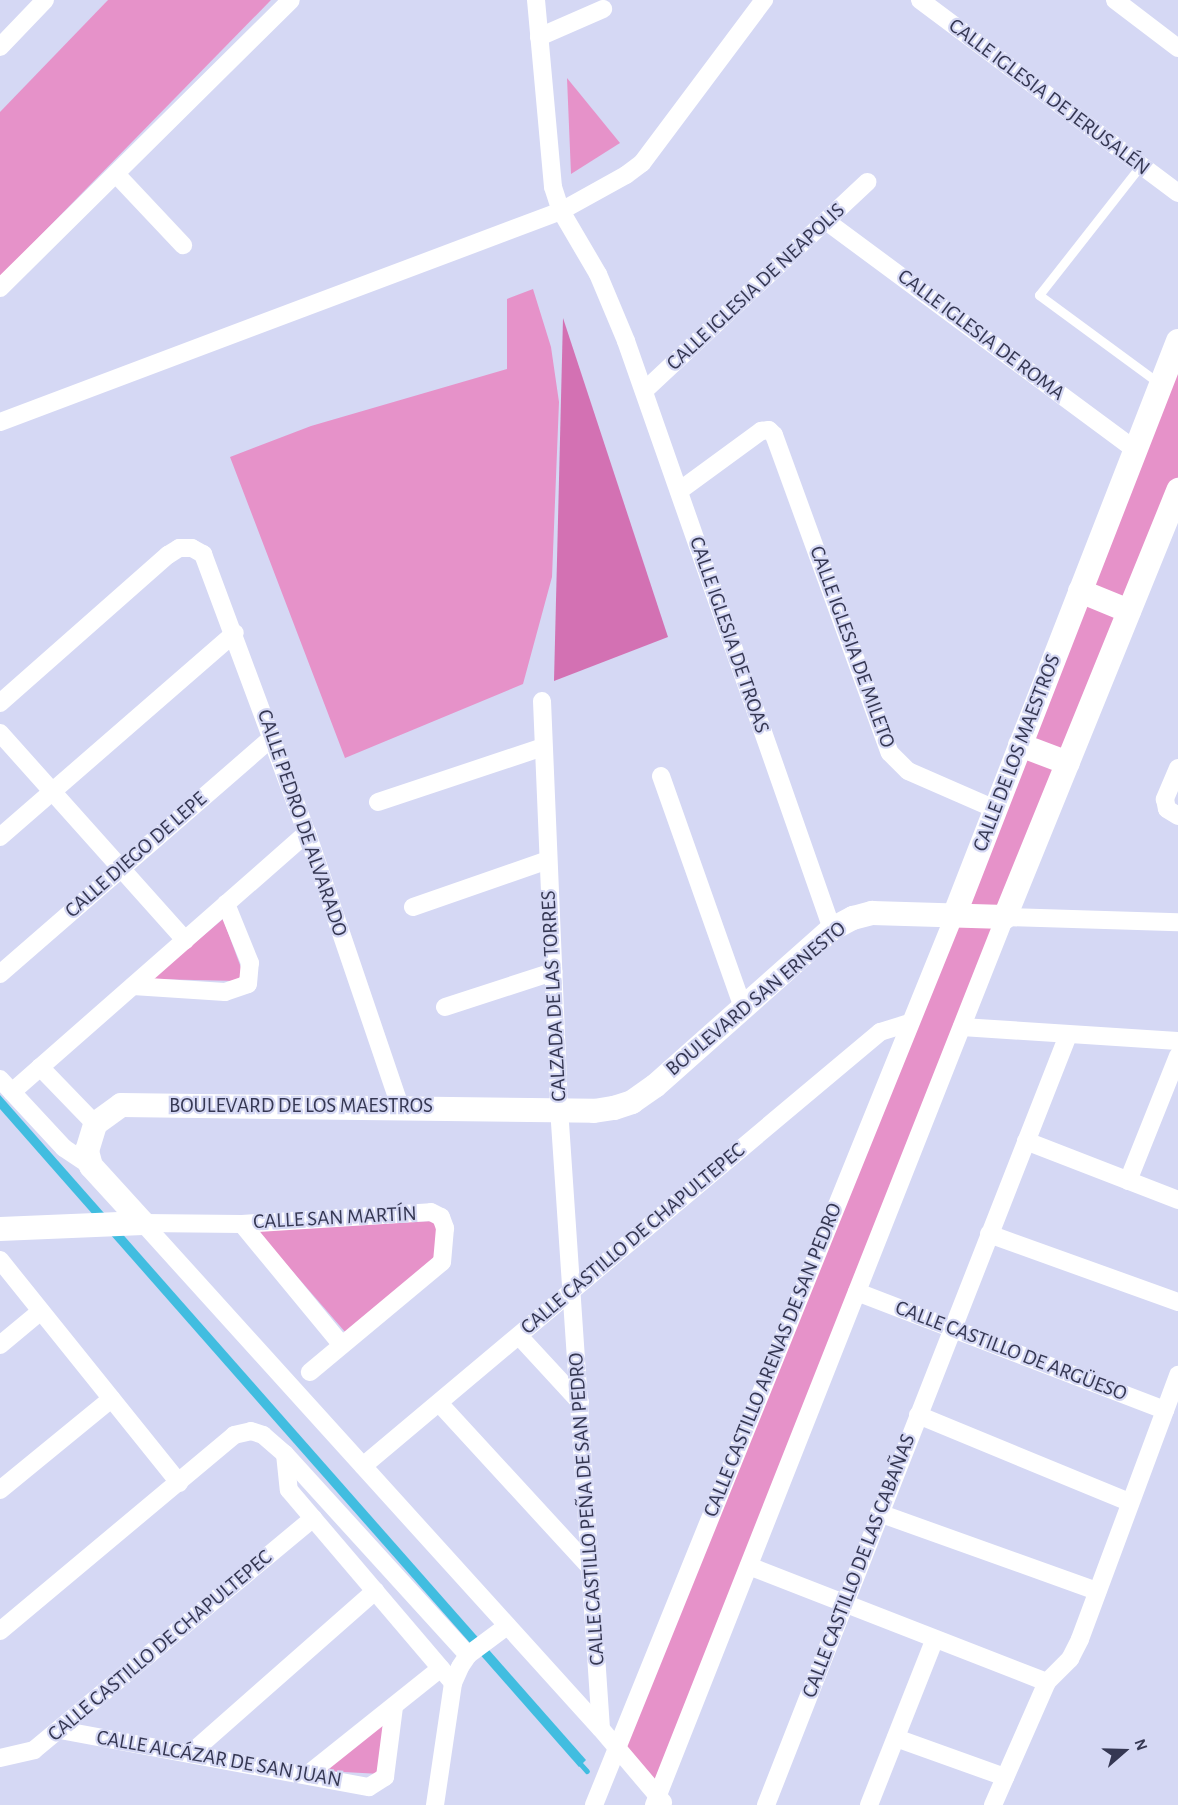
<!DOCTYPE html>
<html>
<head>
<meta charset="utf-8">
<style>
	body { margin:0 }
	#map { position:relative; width:1178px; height:1805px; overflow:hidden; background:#d5d8f4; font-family:"Alegreya Sans",sans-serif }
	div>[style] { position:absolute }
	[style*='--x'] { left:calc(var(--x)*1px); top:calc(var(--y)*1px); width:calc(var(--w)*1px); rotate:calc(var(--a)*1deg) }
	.green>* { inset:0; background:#e692c9 }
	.forest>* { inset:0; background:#d371b3 }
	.water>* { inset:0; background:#41bde0 }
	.stream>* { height:4.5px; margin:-2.25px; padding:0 2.25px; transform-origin:2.25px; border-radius:2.25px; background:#41bde0 }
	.lane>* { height:9px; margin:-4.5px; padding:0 4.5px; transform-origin:4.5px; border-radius:4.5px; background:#fff }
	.street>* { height:18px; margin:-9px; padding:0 9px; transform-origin:9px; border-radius:9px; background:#fff }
	.secondary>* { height:24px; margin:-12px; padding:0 12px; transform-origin:12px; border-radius:12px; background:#fff }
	span { translate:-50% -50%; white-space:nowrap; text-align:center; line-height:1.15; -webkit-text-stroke:4.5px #d5d8f4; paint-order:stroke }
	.street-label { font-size:21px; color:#353752 }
	.north { position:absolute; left:1094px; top:1721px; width:60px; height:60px; -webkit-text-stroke:4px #d5d8f4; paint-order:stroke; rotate:70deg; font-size:16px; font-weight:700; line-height:24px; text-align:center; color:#353752 }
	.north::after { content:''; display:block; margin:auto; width:21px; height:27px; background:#353752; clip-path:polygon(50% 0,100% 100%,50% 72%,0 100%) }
</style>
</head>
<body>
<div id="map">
	<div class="green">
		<i style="clip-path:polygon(108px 0,271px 0,0 277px,0 112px)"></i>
		<i style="clip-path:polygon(567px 78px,620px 143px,571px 174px)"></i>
		<i style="clip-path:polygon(533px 289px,551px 347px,559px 402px,552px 577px,523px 684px,345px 758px,230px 457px,311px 426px,507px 369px,507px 299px)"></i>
		<i style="clip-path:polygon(1178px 355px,1178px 477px,656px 1791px,620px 1749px)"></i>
		<i style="clip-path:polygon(223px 919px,243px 973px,237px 981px,152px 979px)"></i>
		<i style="clip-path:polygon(436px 1221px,439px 1231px,436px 1260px,346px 1333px,254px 1227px)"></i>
		<i style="clip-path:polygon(385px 1721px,381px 1774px,325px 1771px)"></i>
	</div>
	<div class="forest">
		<i style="clip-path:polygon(563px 318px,668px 637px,554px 681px)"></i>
	</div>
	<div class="water">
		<i style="clip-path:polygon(0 1095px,586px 1760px,579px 1767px,0 1109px)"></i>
	</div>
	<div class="stream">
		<i style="--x:579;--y:1762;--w:12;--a:48"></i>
	</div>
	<div class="lane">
		<i style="--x:1141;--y:165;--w:165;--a:128.1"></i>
		<i style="--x:1039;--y:295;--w:150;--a:36.3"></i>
	</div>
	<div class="street">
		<i style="--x:536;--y:0;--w:188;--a:84.8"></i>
		<i style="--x:553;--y:187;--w:25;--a:72"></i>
		<i style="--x:561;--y:211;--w:73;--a:59.6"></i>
		<i style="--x:598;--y:274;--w:73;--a:67.3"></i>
		<i style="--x:626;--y:341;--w:623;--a:70.69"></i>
		<i style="--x:920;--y:0;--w:322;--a:36.8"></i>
		<i style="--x:1115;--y:0;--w:79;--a:37.3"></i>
		<i style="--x:539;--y:37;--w:70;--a:-23.6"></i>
		<i style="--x:0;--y:47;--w:65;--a:-46.2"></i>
		<i style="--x:116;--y:174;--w:98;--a:46.7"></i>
		<i style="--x:826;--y:221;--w:385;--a:36.5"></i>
		<i style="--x:0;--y:288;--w:409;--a:-44.7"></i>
		<i style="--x:644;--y:391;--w:306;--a:-43.1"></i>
		<i style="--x:0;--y:422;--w:599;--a:-20.61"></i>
		<i style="--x:561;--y:211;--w:74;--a:-29"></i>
		<i style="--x:626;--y:175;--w:20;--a:-37"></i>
		<i style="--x:642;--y:163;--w:204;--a:-53.2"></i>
		<i style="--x:679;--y:491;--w:102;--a:-36.2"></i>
		<i style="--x:761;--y:431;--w:8;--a:-7"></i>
		<i style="--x:769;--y:430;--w:7;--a:45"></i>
		<i style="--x:774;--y:435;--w:338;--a:70"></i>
		<i style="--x:890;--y:753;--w:25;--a:45"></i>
		<i style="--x:908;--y:771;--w:95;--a:23.6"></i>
		<i style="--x:542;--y:701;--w:407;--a:87.6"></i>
		<i style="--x:559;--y:1108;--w:622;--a:86.13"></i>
		<i style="--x:0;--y:703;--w:224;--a:-41.4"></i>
		<i style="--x:168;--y:555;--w:13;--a:-32"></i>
		<i style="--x:179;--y:548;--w:13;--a:0"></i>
		<i style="--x:192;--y:548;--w:13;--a:29"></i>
		<i style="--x:203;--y:554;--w:298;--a:69.6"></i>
		<i style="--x:307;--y:833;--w:288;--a:71.2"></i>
		<i style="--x:0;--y:733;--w:278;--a:48.2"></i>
		<i style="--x:1178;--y:768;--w:34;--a:113"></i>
		<i style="--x:1165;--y:799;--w:10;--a:79"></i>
		<i style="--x:1167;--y:809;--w:13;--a:32"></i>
		<i style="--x:661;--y:776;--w:246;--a:70.5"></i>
		<i style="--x:378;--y:802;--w:174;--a:-18.4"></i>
		<i style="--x:0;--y:837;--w:311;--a:-41"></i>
		<i style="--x:413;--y:907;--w:143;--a:-19.2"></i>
		<i style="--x:0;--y:974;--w:362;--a:-41"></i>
		<i style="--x:133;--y:986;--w:92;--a:3.7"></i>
		<i style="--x:225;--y:992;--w:24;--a:-19"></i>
		<i style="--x:248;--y:984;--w:21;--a:-85"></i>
		<i style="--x:250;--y:963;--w:64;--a:-112.1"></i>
		<i style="--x:445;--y:1007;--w:114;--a:-18"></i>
		<i style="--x:962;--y:1027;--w:216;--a:3.7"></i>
		<i style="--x:40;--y:1067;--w:79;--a:46"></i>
		<i style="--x:0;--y:1079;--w:94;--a:47.2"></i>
		<i style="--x:64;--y:1148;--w:32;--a:34"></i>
		<i style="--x:12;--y:1092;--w:393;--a:-41.3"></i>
		<i style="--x:1026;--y:1141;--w:163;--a:21.2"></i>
		<i style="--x:1128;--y:1181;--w:135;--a:-68.2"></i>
		<i style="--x:143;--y:1223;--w:682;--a:47.85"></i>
		<i style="--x:601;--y:1729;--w:96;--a:49.7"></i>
		<i style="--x:143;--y:1223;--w:99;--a:0.6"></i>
		<i style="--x:242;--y:1224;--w:189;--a:-3.6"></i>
		<i style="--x:431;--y:1212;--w:11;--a:27"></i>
		<i style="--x:441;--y:1217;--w:12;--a:70"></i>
		<i style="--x:445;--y:1228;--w:34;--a:95"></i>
		<i style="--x:442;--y:1262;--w:172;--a:140.2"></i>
		<i style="--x:242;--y:1224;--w:156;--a:50.5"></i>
		<i style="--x:989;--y:1234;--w:201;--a:19.8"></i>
		<i style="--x:0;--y:1260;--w:286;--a:51.2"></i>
		<i style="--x:857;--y:1292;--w:330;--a:21"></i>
		<i style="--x:519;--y:1336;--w:90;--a:47.3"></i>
		<i style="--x:0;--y:1345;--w:53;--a:-39.7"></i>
		<i style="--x:439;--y:1403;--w:223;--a:47.4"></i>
		<i style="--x:918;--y:1415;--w:228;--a:22.4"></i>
		<i style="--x:285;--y:1454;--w:36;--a:84"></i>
		<i style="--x:289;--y:1490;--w:253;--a:49.6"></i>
		<i style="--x:363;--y:1466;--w:675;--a:-40.01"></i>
		<i style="--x:880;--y:1032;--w:30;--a:-17"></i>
		<i style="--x:0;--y:1490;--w:144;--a:-39.3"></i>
		<i style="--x:879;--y:1513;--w:232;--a:19.7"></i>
		<i style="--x:749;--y:1566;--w:320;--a:21.3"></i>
		<i style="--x:0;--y:1631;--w:305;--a:-39.9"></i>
		<i style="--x:234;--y:1435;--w:17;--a:-13"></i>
		<i style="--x:251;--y:1431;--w:13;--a:18"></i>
		<i style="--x:263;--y:1435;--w:29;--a:41"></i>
		<i style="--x:285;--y:1454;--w:272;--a:47.7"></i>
		<i style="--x:60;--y:1730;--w:314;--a:10.5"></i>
		<i style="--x:369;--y:1787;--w:19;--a:-32"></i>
		<i style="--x:385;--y:1777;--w:71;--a:-82.7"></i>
		<i style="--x:896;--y:1738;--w:116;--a:19.7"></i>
		<i style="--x:190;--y:1754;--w:247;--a:-41.4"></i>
		<i style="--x:0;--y:1758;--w:35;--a:-13"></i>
		<i style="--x:34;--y:1750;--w:363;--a:-39.7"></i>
		<i style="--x:307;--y:1775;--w:171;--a:-38.6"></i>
		<i style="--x:435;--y:1805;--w:123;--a:-81.6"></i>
		<i style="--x:453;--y:1683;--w:17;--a:-66"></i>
		<i style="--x:460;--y:1667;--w:14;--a:-56"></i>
		<i style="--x:468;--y:1655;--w:49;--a:-36.6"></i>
		<i style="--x:594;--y:1805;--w:959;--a:-67.95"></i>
		<i style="--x:654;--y:1805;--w:955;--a:-68.43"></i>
		<i style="--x:1005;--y:917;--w:173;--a:1.7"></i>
		<i style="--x:766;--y:1805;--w:827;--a:-68.58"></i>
		<i style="--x:869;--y:1805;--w:176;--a:-68.4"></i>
		<i style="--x:993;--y:1805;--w:134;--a:-66.3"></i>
		<i style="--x:1047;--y:1682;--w:33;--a:-45"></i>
		<i style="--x:1070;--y:1659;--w:22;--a:-63"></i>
		<i style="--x:1080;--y:1639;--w:282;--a:-69.6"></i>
	</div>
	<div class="secondary">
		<i style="--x:1080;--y:591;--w:53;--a:22.2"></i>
		<i style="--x:1020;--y:745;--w:51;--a:20.6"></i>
		<i style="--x:954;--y:916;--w:617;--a:-68.72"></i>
		<i style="--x:143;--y:1223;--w:77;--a:-132.4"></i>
		<i style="--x:91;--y:1166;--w:16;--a:-105"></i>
		<i style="--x:87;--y:1151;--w:28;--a:-73"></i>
		<i style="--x:95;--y:1124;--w:32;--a:-36"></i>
		<i style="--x:121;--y:1105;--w:473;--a:0.7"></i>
		<i style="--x:594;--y:1111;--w:20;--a:-9"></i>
		<i style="--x:614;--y:1108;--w:19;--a:-18"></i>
		<i style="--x:632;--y:1102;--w:28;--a:-35"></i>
		<i style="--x:655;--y:1086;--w:237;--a:-41.6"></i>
		<i style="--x:832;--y:929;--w:24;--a:-28"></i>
		<i style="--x:853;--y:918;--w:20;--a:-15"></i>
		<i style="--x:872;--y:913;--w:133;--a:1.7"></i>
		<i style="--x:1005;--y:917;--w:461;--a:-67.9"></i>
		<i style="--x:0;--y:1229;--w:143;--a:-2.4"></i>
	</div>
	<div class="street-label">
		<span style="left:1049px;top:97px;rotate:37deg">CALLE IGLESIA DE JERUSALÉN</span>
		<span style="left:756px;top:287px;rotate:-43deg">CALLE IGLESIA DE NEAPOLIS</span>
		<span style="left:981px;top:335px;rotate:37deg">CALLE IGLESIA DE ROMA</span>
		<span style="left:729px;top:635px;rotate:71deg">CALLE IGLESIA DE TROAS</span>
		<span style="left:852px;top:647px;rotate:70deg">CALLE IGLESIA DE MILETO</span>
		<span style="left:1017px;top:753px;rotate:-69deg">CALLE DE LOS MAESTROS</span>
		<span style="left:302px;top:823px;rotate:71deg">CALLE PEDRO DE ALVARADO</span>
		<span style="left:136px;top:855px;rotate:-41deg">CALLE DIEGO DE LEPE</span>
		<span style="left:554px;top:996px;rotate:-93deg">CALZADA DE LAS TORRES</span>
		<span style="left:756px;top:999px;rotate:-40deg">BOULEVARD SAN ERNESTO</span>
		<span style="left:301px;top:1106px">BOULEVARD DE LOS MAESTROS</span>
		<span style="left:335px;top:1218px;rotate:-3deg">CALLE SAN MARTÍN</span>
		<span style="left:633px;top:1239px;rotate:-40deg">CALLE CASTILLO DE CHAPULTEPEC</span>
		<span style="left:1011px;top:1351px;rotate:21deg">CALLE CASTILLO DE ARGÜESO</span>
		<span style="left:773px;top:1360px;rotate:-68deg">CALLE CASTILLO ARENAS DE SAN PEDRO</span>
		<span style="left:587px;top:1509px;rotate:-94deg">CALLE CASTILLO PEÑA DE SAN PEDRO</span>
		<span style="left:859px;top:1566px;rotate:-69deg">CALLE CASTILLO DE LAS CABAÑAS</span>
		<span style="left:160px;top:1646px;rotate:-40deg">CALLE CASTILLO DE CHAPULTEPEC</span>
		<span style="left:219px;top:1759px;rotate:10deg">CALLE ALCÁZAR DE SAN JUAN</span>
	</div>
	<div class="north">N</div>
</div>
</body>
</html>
